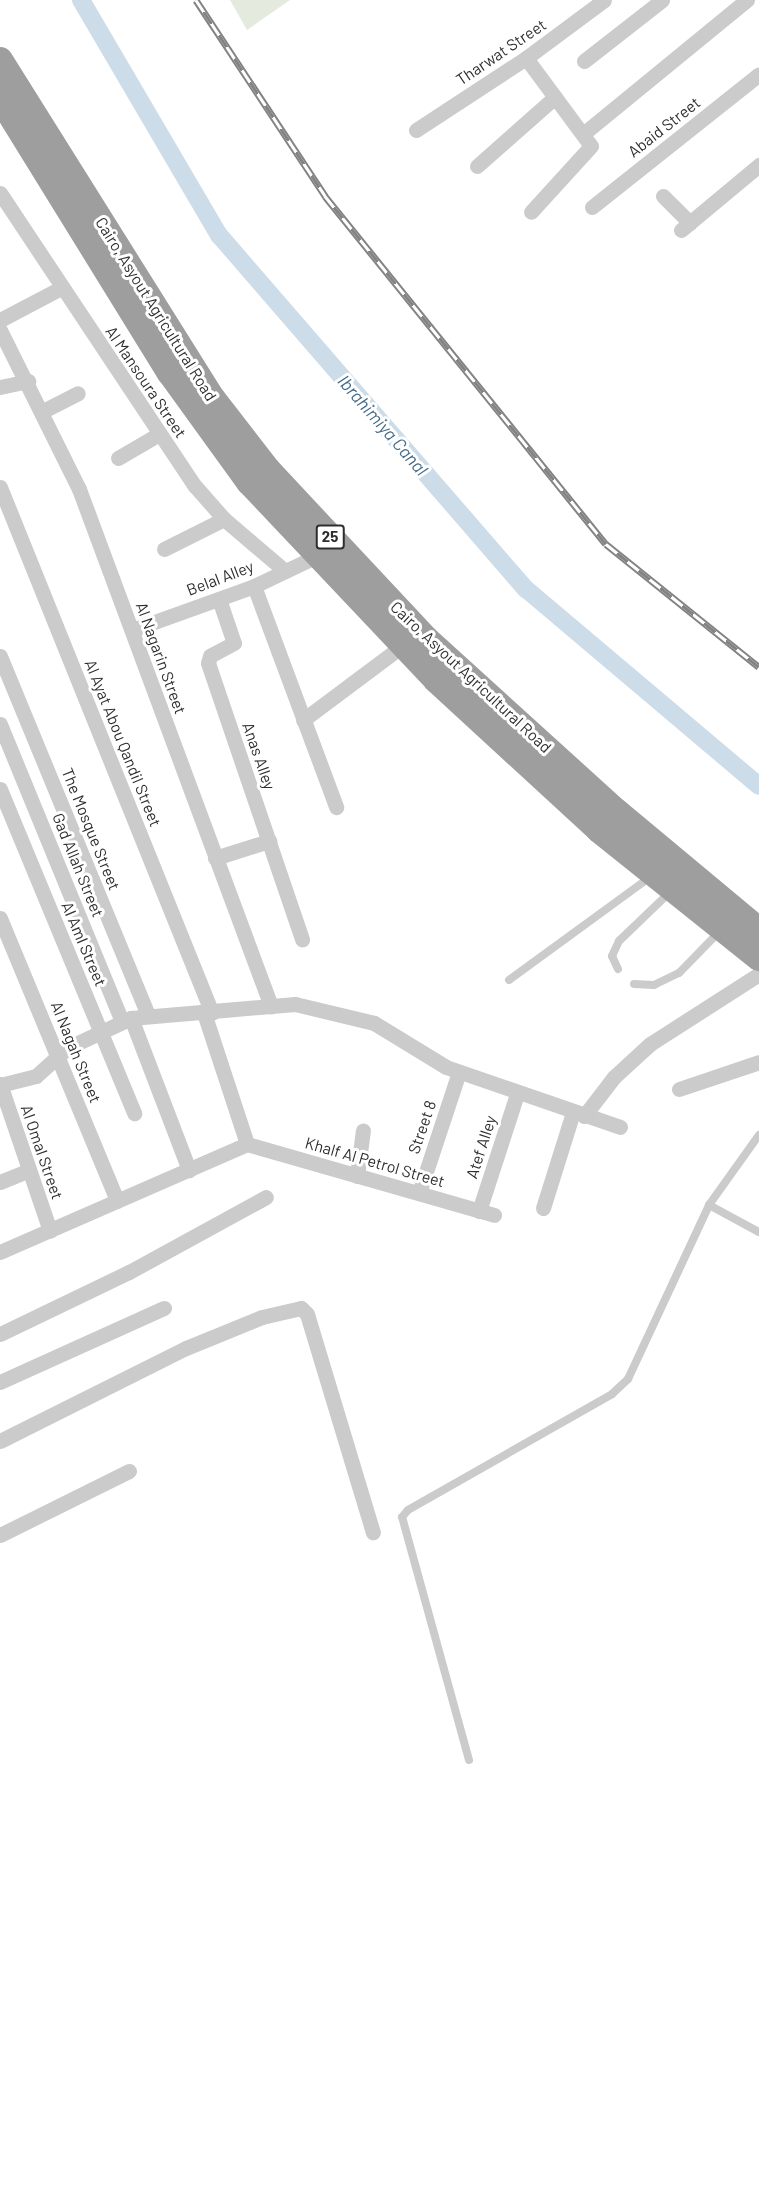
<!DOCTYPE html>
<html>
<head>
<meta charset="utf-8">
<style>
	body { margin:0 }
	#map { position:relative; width:759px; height:2194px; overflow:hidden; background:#fff; font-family:Barlow,sans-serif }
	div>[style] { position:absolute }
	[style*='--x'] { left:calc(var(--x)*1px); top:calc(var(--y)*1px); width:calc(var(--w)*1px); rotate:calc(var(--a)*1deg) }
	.green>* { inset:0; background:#e4eade }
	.canal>* { height:18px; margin:-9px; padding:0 9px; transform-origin:9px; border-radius:9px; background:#ccdce8 }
	.service>* { height:8px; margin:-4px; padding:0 4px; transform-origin:4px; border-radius:4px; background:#cbcbcb }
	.minor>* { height:15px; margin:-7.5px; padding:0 7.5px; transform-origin:7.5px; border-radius:7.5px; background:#cbcbcb }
	.trunk>* { height:26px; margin:-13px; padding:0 13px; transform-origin:13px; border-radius:13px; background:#9e9e9e }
	.rail>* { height:7px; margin-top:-3.5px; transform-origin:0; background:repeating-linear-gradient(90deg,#fff 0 14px,#838383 0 28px); box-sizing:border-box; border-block:2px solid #838383 }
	span { translate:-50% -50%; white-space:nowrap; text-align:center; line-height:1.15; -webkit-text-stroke:6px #fff; paint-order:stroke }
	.shield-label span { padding:2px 4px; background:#fff; border:2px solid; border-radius:4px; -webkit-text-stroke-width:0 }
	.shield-label { font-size:15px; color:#2e2e2e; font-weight:700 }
	.street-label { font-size:16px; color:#2e2e2e }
	.water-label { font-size:18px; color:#456b88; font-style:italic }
</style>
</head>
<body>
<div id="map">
	<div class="green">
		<i style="clip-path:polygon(230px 0,290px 0,247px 30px)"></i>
	</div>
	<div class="canal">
		<i style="--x:81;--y:0;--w:273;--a:59.6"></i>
		<i style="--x:219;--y:235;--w:469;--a:49.1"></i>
		<i style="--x:526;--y:589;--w:305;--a:40.2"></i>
	</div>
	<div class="service">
		<i style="--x:618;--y:969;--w:14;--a:-115"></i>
		<i style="--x:612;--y:956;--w:17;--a:-65"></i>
		<i style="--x:619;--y:941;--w:71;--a:-43.9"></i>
		<i style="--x:509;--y:980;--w:175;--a:-36.1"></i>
		<i style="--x:634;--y:984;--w:20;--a:3"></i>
		<i style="--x:654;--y:985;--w:28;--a:-26"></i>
		<i style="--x:679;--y:973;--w:59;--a:-45.7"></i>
		<i style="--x:709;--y:1205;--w:57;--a:28.4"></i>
		<i style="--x:469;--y:1760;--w:252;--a:-105.4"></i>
		<i style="--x:402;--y:1517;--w:9;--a:-49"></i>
		<i style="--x:408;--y:1510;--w:235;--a:-29.6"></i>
		<i style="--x:612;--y:1394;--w:22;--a:-43"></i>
		<i style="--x:628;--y:1379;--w:192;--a:-65"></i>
		<i style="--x:709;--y:1205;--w:86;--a:-54.5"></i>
	</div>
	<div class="minor">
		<i style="--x:526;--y:58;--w:109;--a:53.5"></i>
		<i style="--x:591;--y:146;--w:89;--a:132.3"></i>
		<i style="--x:584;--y:61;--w:99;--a:-38"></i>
		<i style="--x:416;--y:130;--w:131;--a:-33.2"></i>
		<i style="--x:526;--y:58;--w:97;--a:-36.6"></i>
		<i style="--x:583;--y:134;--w:212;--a:-39.3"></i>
		<i style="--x:477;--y:166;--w:104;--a:-41.5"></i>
		<i style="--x:0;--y:193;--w:352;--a:56.4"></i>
		<i style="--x:195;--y:486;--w:44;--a:48.7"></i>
		<i style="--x:224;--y:519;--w:80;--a:40.4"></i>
		<i style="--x:663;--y:196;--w:38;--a:45"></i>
		<i style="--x:592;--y:207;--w:213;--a:-38.5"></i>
		<i style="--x:681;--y:230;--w:102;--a:-39.8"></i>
		<i style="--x:0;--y:320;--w:69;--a:-27.7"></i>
		<i style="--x:0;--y:330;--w:178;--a:63.6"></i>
		<i style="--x:79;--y:489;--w:552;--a:69.63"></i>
		<i style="--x:0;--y:387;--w:29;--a:-12"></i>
		<i style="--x:43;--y:411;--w:39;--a:-27"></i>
		<i style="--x:118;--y:458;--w:48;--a:-30.3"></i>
		<i style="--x:0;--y:487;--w:567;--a:68.05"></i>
		<i style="--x:164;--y:549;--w:67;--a:-26.6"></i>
		<i style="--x:254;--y:586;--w:236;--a:69.6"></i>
		<i style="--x:219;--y:599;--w:46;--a:71.2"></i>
		<i style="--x:234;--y:643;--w:27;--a:152"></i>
		<i style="--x:210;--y:656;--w:7;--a:106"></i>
		<i style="--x:208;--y:663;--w:292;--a:71.2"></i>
		<i style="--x:132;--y:630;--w:130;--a:-19.8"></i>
		<i style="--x:254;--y:586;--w:72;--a:-25.5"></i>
		<i style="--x:0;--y:656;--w:388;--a:67.6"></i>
		<i style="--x:303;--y:720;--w:124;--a:-36.8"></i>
		<i style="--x:0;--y:724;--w:321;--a:67.7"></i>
		<i style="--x:0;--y:789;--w:351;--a:67.5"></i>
		<i style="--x:215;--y:858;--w:57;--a:-17.5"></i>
		<i style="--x:0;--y:918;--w:306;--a:67.5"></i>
		<i style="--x:204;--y:1013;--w:138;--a:71.8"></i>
		<i style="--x:131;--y:1018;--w:163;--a:69.1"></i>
		<i style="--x:0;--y:1084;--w:155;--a:71.2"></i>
		<i style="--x:0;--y:1085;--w:37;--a:-14"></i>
		<i style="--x:36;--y:1076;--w:42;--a:-42.1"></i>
		<i style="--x:67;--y:1048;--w:71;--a:-25.1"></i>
		<i style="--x:131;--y:1018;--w:165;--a:-4.9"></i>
		<i style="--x:295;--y:1004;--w:81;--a:13.5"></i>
		<i style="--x:374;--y:1023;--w:84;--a:31.4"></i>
		<i style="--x:446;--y:1067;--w:184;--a:19"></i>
		<i style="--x:679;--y:1089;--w:84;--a:-18.6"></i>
		<i style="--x:584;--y:1116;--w:49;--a:-52.4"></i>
		<i style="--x:614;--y:1077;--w:49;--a:-42.5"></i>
		<i style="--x:650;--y:1044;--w:130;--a:-32.7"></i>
		<i style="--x:247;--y:1144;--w:257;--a:16"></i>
		<i style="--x:357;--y:1176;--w:46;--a:-82.6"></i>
		<i style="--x:0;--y:1182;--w:31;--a:-22"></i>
		<i style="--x:419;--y:1193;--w:127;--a:-71.7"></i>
		<i style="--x:543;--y:1208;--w:101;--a:-72.6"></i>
		<i style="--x:479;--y:1211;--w:123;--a:-72"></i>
		<i style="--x:0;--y:1252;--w:270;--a:-23.6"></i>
		<i style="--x:0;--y:1334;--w:143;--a:-25.7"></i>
		<i style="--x:129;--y:1272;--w:156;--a:-28.7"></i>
		<i style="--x:0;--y:1382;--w:180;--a:-24.3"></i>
		<i style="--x:0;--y:1441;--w:208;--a:-26.6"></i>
		<i style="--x:186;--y:1348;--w:82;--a:-22.2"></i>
		<i style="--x:262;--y:1317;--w:40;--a:-13"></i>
		<i style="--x:301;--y:1308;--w:8;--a:45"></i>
		<i style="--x:307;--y:1314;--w:228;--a:73.2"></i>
		<i style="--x:0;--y:1535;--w:144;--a:-26.4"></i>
	</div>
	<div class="trunk">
		<i style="--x:0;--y:60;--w:400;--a:57.9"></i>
		<i style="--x:213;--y:399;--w:90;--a:52.2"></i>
		<i style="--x:268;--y:470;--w:230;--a:46.9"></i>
		<i style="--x:425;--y:638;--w:258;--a:42.2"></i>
		<i style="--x:616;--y:811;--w:186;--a:39.8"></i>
		<i style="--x:0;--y:98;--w:323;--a:58.3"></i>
		<i style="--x:170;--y:373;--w:135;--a:54.1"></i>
		<i style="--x:249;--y:482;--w:272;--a:46.6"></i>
		<i style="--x:436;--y:680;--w:222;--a:42.6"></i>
		<i style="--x:599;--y:830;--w:205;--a:38.7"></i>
	</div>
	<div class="rail">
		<i style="--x:196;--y:0;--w:235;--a:56.6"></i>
		<i style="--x:325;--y:196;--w:447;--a:51.1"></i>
		<i style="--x:606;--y:544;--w:196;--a:38.8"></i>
	</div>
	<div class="shield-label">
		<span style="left:330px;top:537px">25</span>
	</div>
	<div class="street-label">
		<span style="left:501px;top:52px;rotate:-34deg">Tharwat Street</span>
		<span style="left:664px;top:127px;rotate:-38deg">Abaid Street</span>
		<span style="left:156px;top:309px;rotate:58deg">Cairo, Asyout Agricultural Road</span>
		<span style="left:146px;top:382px;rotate:56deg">Al Mansoura Street</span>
		<span style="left:220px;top:578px;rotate:-21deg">Belal Alley</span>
		<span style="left:161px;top:658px;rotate:70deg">Al Nagarin Street</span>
		<span style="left:471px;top:677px;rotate:43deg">Cairo, Asyout Agricultural Road</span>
		<span style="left:123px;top:743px;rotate:68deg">Al Ayat Abou Qandil Street</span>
		<span style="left:259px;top:756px;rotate:71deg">Anas Alley</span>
		<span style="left:91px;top:829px;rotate:68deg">The Mosque Street</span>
		<span style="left:78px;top:865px;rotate:68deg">Gad Allah Street</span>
		<span style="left:84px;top:944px;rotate:67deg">Al Aml Street</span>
		<span style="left:76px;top:1052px;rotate:68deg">Al Nagah Street</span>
		<span style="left:422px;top:1127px;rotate:-71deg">Street 8</span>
		<span style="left:481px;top:1147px;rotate:-72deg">Atef Alley</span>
		<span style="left:42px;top:1152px;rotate:71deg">Al Omal Street</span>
		<span style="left:375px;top:1162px;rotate:16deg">Khalf Al Petrol Street</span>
	</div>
	<div class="water-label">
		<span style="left:383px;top:425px;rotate:49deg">Ibrahimiya Canal</span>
	</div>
</div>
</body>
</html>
